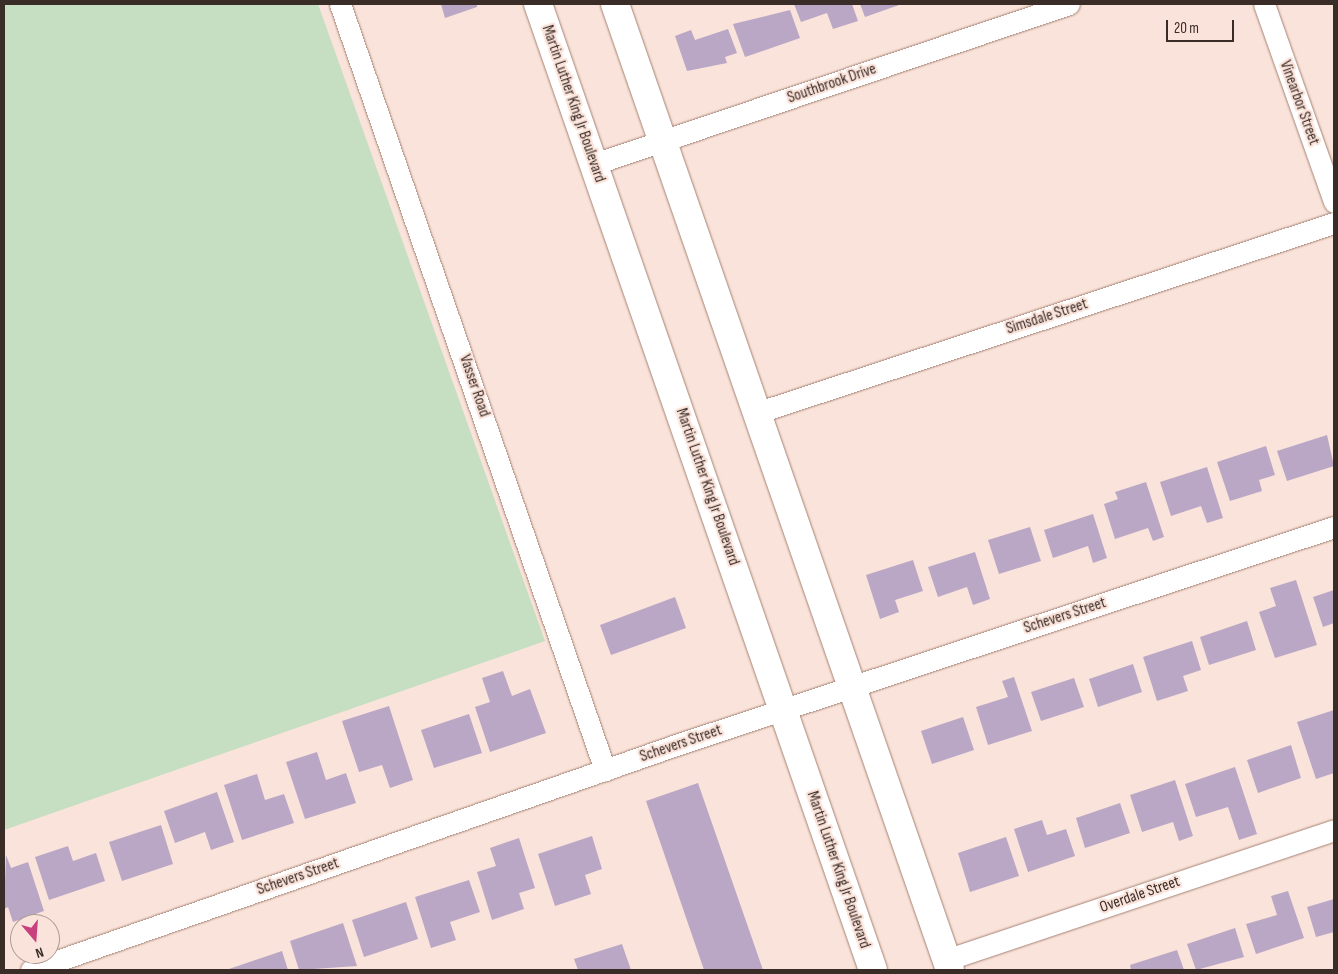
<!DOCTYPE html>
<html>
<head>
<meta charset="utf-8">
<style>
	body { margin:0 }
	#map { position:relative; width:1338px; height:974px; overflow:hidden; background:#fae3da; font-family:"Sofia Sans Condensed",sans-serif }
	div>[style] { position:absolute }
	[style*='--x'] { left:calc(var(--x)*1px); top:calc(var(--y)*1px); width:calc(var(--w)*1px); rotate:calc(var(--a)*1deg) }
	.green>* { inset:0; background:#c6dec1 }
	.building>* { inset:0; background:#baa7c6 }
	.roads { filter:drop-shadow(0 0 1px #a58274) drop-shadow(0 0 1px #a58274) }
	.street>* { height:21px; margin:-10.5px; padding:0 10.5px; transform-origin:10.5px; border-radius:10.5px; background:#fff }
	.secondary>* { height:28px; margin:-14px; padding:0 14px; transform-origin:14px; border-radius:14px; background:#fff }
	span { translate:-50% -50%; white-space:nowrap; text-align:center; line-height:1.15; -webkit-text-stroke:4.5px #fae3da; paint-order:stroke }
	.street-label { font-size:16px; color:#3a2c26 }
	.frame { position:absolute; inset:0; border:5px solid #3a2c26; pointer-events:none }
	.north { position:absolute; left:10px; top:914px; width:50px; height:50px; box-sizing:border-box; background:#fae3da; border:1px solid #ad9a92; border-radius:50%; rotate:162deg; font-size:14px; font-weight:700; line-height:20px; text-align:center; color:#3a2c26 }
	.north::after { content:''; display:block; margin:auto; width:18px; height:22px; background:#c8417f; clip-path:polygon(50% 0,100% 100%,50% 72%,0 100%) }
	.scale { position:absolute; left:1166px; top:20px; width:68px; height:22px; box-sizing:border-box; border:2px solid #3a2c26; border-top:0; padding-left:6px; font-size:15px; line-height:18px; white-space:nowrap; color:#3a2c26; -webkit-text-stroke:4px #fae3da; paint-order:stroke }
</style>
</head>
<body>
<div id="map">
	<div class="green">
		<i style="clip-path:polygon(4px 4px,318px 4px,545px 641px,4px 830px)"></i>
	</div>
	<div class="building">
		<i style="clip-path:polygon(441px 4px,477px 4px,477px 7px,445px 18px)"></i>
		<i style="clip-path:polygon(794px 4px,852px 4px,858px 21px,833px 29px,827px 13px,801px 22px)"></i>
		<i style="clip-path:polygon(860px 4px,902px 4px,865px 17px)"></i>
		<i style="clip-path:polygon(790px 10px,800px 38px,745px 57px,733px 24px)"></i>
		<i style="clip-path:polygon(728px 29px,737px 53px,725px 57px,727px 63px,687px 71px,675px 36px,691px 30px,695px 40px)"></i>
		<i style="clip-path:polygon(1327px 435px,1334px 466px,1287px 481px,1277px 451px)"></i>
		<i style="clip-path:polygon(1266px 446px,1275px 475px,1259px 480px,1262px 491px,1230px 501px,1217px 462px)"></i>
		<i style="clip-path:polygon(1207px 467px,1223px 518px,1207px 523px,1201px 506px,1171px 516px,1160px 482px)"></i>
		<i style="clip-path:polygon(1146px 482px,1164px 537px,1153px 541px,1148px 528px,1115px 539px,1104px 504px,1118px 499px,1115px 492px)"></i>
		<i style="clip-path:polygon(1093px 514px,1107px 558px,1093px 563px,1088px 546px,1053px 558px,1044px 530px)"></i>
		<i style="clip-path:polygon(1030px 527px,1041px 561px,999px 574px,988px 540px)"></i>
		<i style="clip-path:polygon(975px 552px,990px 599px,973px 605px,967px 587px,938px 597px,928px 567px)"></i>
		<i style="clip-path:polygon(913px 560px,923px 591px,895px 600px,899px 612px,880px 619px,866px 575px)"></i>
		<i style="clip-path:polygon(1296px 580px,1317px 645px,1275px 658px,1259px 612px,1276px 606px,1270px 588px)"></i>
		<i style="clip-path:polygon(1334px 590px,1334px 623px,1323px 627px,1313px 597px)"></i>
		<i style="clip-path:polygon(675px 597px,686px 628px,611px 655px,600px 625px)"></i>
		<i style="clip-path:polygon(1247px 621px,1256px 650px,1209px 665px,1200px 637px)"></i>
		<i style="clip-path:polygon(1192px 641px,1201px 670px,1183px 676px,1188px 691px,1157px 701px,1143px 657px)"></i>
		<i style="clip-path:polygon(1133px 664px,1142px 692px,1098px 707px,1089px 679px)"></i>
		<i style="clip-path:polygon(503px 671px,512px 696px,530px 689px,546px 733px,490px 752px,475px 707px,490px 702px,482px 678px)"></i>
		<i style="clip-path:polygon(1014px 677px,1032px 731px,988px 745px,976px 707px,1008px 697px,1002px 681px)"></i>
		<i style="clip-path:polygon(1074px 678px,1084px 707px,1041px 721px,1031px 692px)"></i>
		<i style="clip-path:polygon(389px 706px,413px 780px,390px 788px,382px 765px,359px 772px,342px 721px)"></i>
		<i style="clip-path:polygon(1334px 710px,1334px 773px,1316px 779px,1297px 722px)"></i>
		<i style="clip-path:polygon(469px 714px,482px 753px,434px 768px,421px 730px)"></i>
		<i style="clip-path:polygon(963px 717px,974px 750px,932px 764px,921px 731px)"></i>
		<i style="clip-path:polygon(1291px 745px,1301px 778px,1258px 793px,1247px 760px)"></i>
		<i style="clip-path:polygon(317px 752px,326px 780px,346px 773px,356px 803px,305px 819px,286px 762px)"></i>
		<i style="clip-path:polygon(1235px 767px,1257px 834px,1239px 840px,1228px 807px,1196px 817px,1185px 784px)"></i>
		<i style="clip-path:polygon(257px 774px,265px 800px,284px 794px,294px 823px,242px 840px,224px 785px)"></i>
		<i style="clip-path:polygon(1175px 780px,1193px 836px,1179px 841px,1173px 822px,1142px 832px,1130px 795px)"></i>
		<i style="clip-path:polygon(698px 783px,763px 970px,704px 970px,646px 801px)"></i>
		<i style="clip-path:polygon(217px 792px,234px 842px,211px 850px,205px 832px,175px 843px,164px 811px)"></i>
		<i style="clip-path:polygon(1120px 803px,1130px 833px,1085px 848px,1076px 818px)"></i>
		<i style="clip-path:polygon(1042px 820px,1047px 835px,1066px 829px,1075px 856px,1028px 872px,1014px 829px)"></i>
		<i style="clip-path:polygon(161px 825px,173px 864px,122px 881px,109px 842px)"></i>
		<i style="clip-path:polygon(592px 836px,602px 869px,585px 875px,591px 894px,555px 906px,538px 854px)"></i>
		<i style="clip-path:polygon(1006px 837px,1019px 876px,970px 892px,958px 853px)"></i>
		<i style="clip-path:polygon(519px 838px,535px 888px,519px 893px,524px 909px,492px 920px,477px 872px,496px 866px,490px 848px)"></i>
		<i style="clip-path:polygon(68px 846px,73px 861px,96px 853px,105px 881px,49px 900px,35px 857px)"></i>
		<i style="clip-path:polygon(6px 855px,11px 868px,28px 862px,44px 911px,13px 922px,8px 907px,4px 909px)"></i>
		<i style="clip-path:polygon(469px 880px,480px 912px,450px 922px,456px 940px,431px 948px,415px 897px)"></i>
		<i style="clip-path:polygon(1288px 891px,1304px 938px,1256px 954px,1246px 924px,1277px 915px,1271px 896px)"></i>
		<i style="clip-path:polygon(1334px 899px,1334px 932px,1316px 937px,1307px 907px)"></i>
		<i style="clip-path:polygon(406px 902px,418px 939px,364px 957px,352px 920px)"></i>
		<i style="clip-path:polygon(343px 923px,357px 966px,299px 970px,290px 941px)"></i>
		<i style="clip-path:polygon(1235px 928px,1244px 957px,1196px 970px,1187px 944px)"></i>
		<i style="clip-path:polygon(622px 944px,631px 970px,578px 970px,574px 959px)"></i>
		<i style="clip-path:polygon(1177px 950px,1184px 970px,1131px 970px,1130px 965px)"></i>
		<i style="clip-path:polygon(282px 951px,288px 970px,229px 970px,229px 969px)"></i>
	</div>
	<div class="roads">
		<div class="street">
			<i style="--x:340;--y:4;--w:811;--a:70.92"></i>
			<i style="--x:1264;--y:4;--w:210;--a:70.5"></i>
			<i style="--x:594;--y:164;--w:501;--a:-18.62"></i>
			<i style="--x:759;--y:412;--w:605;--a:-18.2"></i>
			<i style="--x:946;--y:960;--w:409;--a:-18.5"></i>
			<i style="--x:31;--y:970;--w:680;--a:-19.23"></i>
			<i style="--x:673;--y:746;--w:696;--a:-18.33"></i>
		</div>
		<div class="secondary">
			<i style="--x:538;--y:4;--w:1022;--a:70.87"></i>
			<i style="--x:615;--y:4;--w:1022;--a:70.87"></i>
		</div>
	</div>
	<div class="street-label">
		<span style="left:832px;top:84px;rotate:-19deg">Southbrook Drive</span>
		<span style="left:1299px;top:103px;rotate:70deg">Vinearbor Street</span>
		<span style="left:573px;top:104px;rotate:71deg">Martin Luther King Jr Boulevard</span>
		<span style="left:1047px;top:317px;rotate:-18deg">Simsdale Street</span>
		<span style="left:474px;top:386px;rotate:71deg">Vasser Road</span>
		<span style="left:707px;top:487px;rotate:71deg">Martin Luther King Jr Boulevard</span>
		<span style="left:1065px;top:616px;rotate:-18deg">Schevers Street</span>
		<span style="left:681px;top:744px;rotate:-19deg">Schevers Street</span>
		<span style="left:838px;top:870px;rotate:71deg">Martin Luther King Jr Boulevard</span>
		<span style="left:298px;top:877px;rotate:-19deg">Schevers Street</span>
		<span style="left:1140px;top:895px;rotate:-19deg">Overdale Street</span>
	</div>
	<div class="frame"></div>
	<div class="north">N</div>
	<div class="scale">20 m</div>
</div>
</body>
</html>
